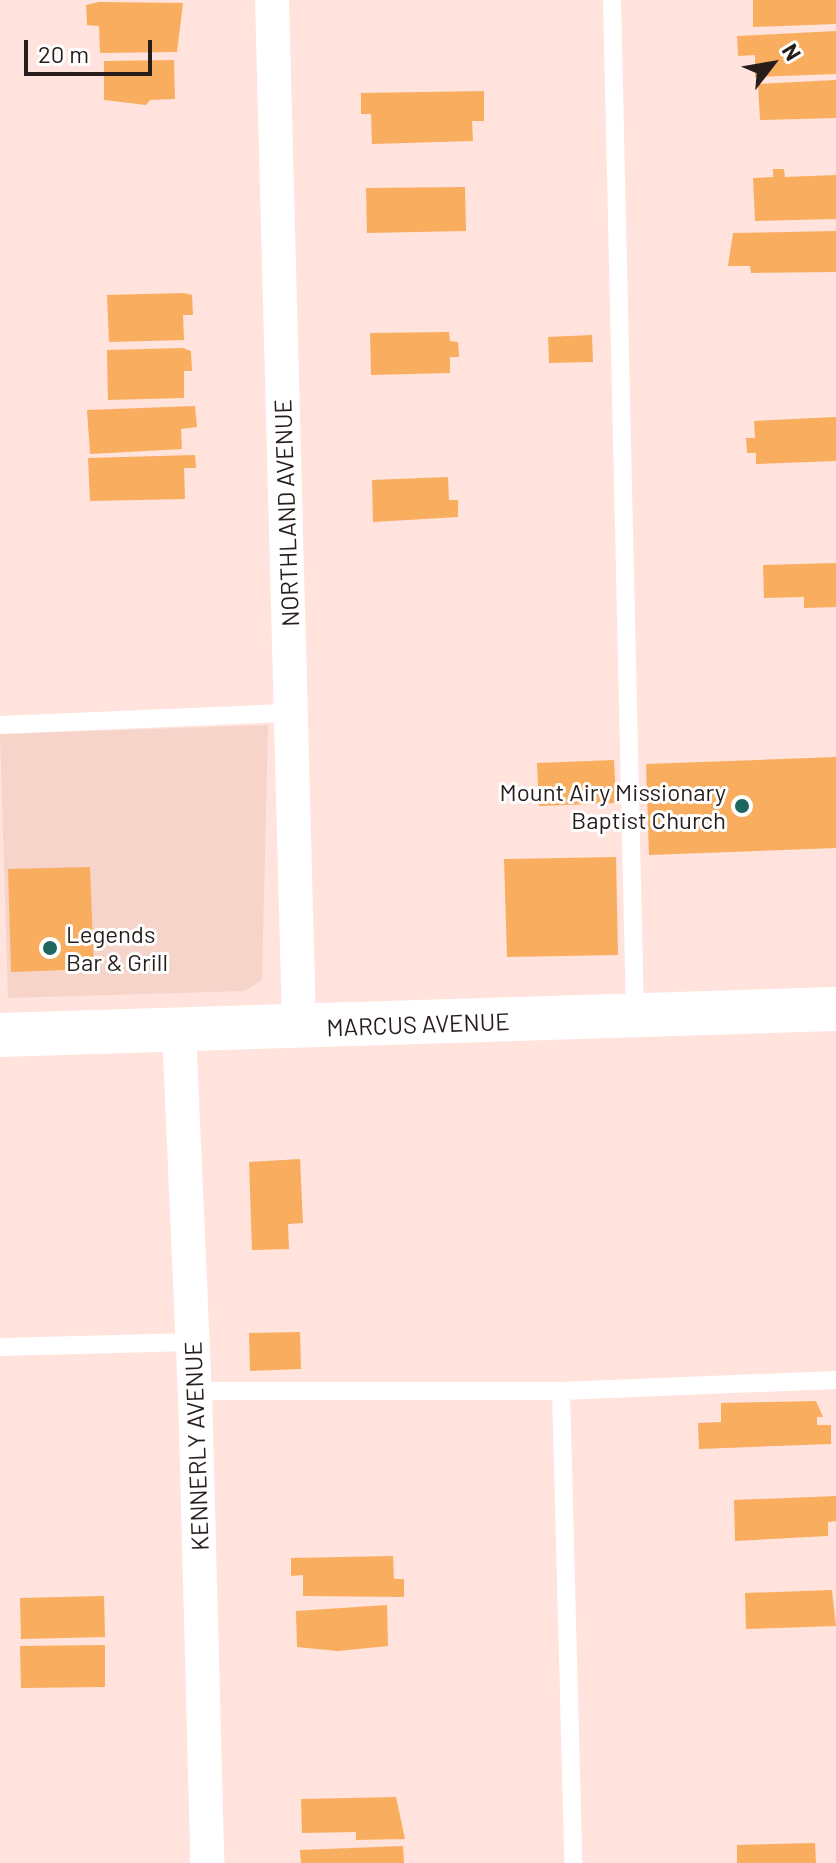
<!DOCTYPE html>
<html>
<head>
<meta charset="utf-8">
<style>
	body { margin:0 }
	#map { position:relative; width:836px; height:1863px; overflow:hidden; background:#ffe3dc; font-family:Barlow,sans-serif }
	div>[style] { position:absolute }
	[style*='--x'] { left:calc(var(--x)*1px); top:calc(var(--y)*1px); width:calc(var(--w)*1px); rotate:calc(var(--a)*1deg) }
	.built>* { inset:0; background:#f7d4ca }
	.building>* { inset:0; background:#f9ad5f }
	.lane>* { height:18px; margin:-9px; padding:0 9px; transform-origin:9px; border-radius:9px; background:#fff }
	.street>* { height:34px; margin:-17px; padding:0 17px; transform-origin:17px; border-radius:17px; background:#fff }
	.secondary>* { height:44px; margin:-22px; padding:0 22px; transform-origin:22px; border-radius:22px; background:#fff }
	.dots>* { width:22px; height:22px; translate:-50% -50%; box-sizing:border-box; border:4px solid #fff; border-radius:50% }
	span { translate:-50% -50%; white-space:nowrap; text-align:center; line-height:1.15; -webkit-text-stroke:6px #fff; paint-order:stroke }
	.street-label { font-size:24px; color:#271d1b }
	.poi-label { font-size:24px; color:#271d1b }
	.right { translate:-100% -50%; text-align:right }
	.left { translate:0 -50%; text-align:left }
	.north { position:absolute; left:732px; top:24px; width:80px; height:80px; -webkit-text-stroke:6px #fff; paint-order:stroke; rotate:59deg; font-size:22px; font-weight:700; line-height:32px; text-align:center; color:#271d1b }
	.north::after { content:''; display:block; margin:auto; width:28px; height:36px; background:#271d1b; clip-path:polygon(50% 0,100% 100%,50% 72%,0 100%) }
	.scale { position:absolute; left:24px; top:40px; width:128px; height:36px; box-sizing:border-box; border:4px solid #271d1b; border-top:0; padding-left:10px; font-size:24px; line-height:28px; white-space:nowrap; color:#271d1b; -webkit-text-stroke:6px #fff; paint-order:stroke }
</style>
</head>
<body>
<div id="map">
	<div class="built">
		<i style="clip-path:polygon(268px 725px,262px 980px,245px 991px,8px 998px,0 734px)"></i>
	</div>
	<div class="building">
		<i style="clip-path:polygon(753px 0,836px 0,836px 24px,753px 27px)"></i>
		<i style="clip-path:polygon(99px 2px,183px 3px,177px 52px,100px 53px,99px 26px,87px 25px,86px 5px)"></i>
		<i style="clip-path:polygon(836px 31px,836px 74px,755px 77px,755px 55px,738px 56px,737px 36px)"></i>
		<i style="clip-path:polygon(174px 60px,175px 99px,150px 100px,146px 105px,104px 100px,104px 61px)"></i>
		<i style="clip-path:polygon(836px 80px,836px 118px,760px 120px,758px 84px)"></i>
		<i style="clip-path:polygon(484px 91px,484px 121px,472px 121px,473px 141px,372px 144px,371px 114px,361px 114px,361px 93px)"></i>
		<i style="clip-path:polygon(773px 169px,784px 169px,785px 177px,836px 175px,836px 219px,755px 221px,753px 178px,773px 177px)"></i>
		<i style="clip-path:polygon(465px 187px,466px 231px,367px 233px,366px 188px)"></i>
		<i style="clip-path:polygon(836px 231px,836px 272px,751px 273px,750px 266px,728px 266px,733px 233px)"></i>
		<i style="clip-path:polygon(184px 293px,192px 295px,193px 315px,183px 315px,184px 340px,109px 342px,107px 295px)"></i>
		<i style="clip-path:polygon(449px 332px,450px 341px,458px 342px,459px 357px,450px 357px,450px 373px,371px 375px,370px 333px)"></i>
		<i style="clip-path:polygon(592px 335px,593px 362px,549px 363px,548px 337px)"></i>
		<i style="clip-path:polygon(183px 348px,191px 351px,192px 371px,184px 371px,184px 398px,108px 400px,107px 350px)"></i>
		<i style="clip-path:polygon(195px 406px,197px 427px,181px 429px,182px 449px,90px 454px,87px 410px)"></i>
		<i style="clip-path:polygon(836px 417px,836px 461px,756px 464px,756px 453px,747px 453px,746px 438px,755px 438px,754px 421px)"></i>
		<i style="clip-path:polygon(195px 455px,196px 468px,184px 468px,185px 499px,90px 501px,88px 458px)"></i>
		<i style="clip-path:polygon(448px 477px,449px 500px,458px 500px,458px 517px,373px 522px,372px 480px)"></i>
		<i style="clip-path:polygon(836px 563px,836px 607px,804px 608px,804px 597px,764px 598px,763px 565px)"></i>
		<i style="clip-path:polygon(836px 757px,836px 848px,649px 855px,646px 764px)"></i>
		<i style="clip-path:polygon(614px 760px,616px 803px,539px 806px,537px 763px)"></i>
		<i style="clip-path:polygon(616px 857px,618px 955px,507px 957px,504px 859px)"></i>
		<i style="clip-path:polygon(90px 867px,94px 969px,11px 972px,8px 869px)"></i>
		<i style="clip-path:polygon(300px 1159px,303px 1223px,288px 1224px,289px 1249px,252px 1250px,249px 1162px)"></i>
		<i style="clip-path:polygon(300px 1332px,301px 1369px,250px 1371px,249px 1333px)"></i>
		<i style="clip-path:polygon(816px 1401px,823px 1417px,817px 1417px,817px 1425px,831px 1425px,831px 1444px,699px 1449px,698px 1423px,721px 1422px,721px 1403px)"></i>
		<i style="clip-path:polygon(836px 1496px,836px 1521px,828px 1522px,828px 1536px,735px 1541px,734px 1500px)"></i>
		<i style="clip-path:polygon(393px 1556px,394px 1579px,404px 1579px,404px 1597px,303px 1596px,303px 1575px,291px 1576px,291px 1558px)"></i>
		<i style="clip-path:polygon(832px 1590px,836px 1626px,746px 1629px,745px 1593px)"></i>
		<i style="clip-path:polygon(104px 1596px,105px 1637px,21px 1639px,20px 1598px)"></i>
		<i style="clip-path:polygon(387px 1605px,388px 1646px,338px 1651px,297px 1647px,296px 1611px)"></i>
		<i style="clip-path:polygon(105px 1645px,105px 1687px,21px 1688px,20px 1646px)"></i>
		<i style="clip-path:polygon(396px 1797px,405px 1839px,356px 1840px,356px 1832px,302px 1833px,301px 1799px)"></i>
		<i style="clip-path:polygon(815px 1843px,816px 1863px,737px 1863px,737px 1845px)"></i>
		<i style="clip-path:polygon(403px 1846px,404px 1863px,301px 1863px,300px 1850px)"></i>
	</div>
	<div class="lane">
		<i style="--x:612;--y:0;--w:1017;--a:88.7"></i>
		<i style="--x:0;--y:725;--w:292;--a:-2.4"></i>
		<i style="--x:0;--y:1347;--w:193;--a:-1.5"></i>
		<i style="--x:195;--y:1391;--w:366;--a:0"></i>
		<i style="--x:561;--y:1391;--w:275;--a:-2.3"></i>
		<i style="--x:561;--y:1391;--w:472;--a:88.5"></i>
	</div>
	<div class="street">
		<i style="--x:272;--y:0;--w:1027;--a:88.49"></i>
		<i style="--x:179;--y:1030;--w:361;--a:87.5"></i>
		<i style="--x:195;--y:1391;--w:472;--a:88.5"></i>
	</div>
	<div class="secondary">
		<i style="--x:0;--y:1035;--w:836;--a:-1.78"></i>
	</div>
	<div class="dots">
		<i style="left:742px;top:806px;background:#1d675e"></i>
		<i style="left:50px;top:948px;background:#1d675e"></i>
	</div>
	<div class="street-label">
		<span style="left:286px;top:513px;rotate:-92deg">NORTHLAND AVENUE</span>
		<span style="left:418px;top:1024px;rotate:-2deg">MARCUS AVENUE</span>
		<span style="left:196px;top:1446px;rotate:-92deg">KENNERLY AVENUE</span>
	</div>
	<div class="poi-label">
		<span class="right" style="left:726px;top:806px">Mount Airy Missionary<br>Baptist Church</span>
		<span class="left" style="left:66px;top:948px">Legends<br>Bar &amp; Grill</span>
	</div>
	<div class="north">N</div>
	<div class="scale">20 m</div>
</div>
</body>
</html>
